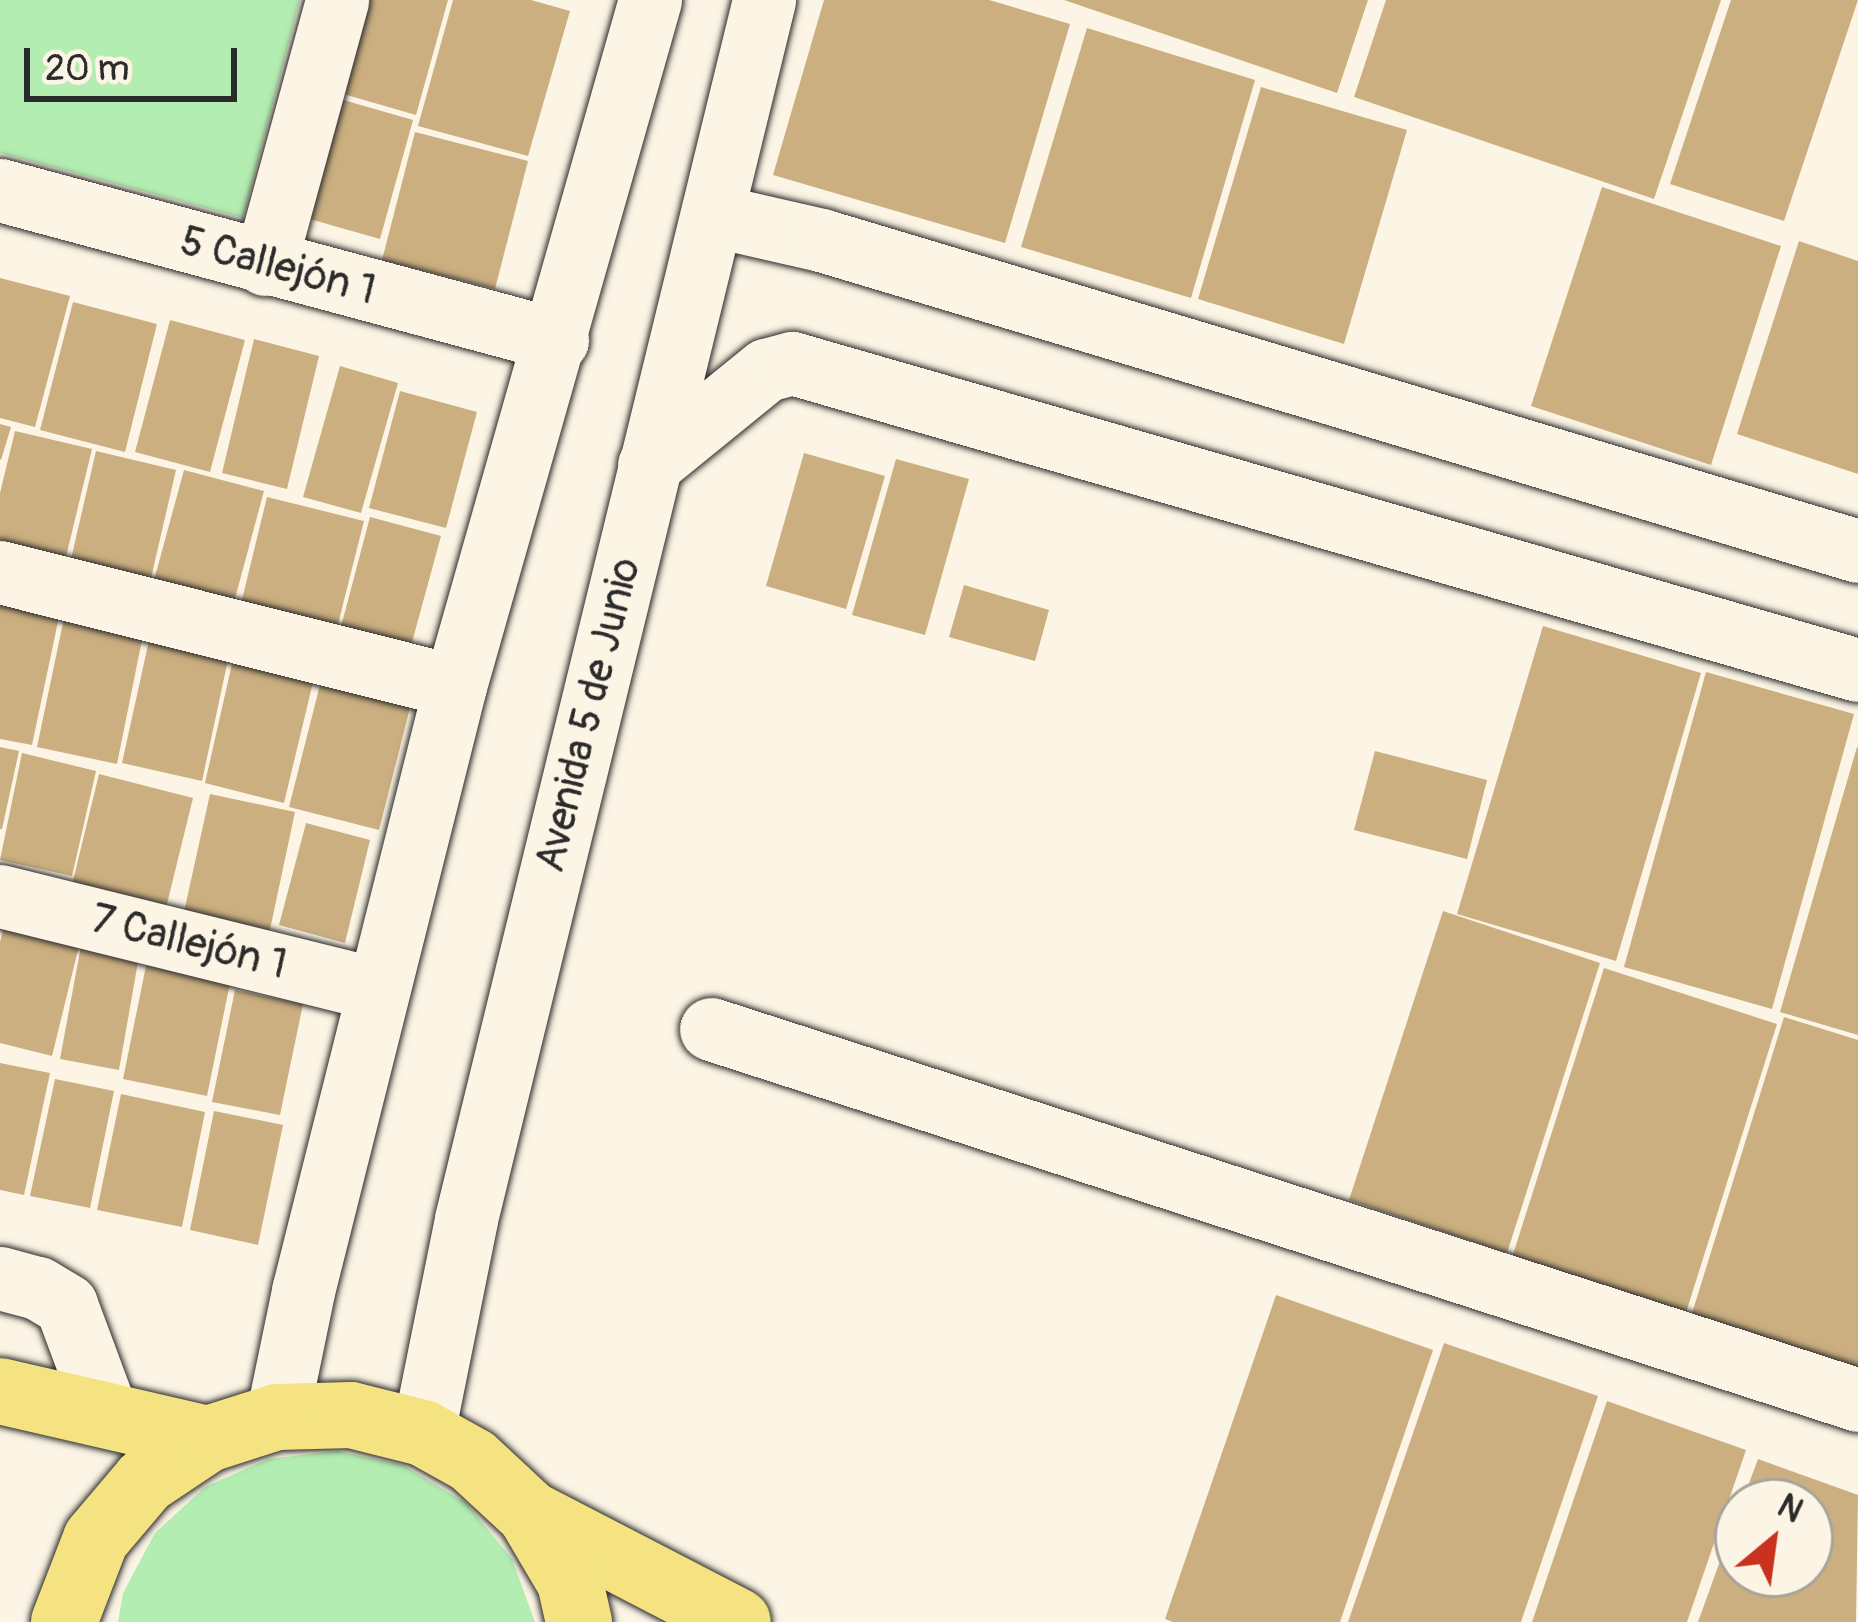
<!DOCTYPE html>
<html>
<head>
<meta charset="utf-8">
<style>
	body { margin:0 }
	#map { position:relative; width:1858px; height:1622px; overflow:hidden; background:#fcf5e5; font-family:Pangolin,sans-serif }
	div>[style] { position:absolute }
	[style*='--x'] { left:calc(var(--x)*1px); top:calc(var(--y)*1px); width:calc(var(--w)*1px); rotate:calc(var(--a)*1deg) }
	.green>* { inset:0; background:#b4edb1 }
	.building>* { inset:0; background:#cbaf80 }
	.roads { filter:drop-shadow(0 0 3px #2b2b2b) drop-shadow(0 0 3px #2b2b2b) }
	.minor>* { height:63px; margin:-31.5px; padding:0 31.5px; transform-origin:31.5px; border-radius:31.5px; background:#fcf5e5 }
	.primary>* { height:66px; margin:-33px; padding:0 33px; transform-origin:33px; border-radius:33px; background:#f5e382 }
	span { translate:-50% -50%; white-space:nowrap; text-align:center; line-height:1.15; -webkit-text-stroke:9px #fcf5e5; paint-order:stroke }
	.street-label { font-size:42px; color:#2b2b2b }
	.north { position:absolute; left:1714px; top:1478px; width:120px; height:120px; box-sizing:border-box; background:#fcf5e5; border:3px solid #a8a49b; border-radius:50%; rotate:29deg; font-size:33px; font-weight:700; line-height:48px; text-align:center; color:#2b2b2b }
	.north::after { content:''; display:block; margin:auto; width:42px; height:54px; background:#c8321e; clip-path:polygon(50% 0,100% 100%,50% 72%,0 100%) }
	.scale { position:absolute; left:24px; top:48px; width:213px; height:54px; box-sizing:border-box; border:6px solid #2b2b2b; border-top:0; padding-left:15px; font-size:36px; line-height:42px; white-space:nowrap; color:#2b2b2b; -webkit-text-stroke:9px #fcf5e5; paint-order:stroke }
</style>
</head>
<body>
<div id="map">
	<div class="green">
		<i style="clip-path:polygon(0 0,300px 0,243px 218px,0 153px)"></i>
		<i style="clip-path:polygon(337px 1451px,403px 1465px,466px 1503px,512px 1559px,535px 1622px,118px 1622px,123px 1593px,155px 1533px,205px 1487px,268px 1459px)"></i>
	</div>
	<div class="building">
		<i style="clip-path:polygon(344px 0,448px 0,416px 115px,319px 87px)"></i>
		<i style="clip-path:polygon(453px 0,531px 0,570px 11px,528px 156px,418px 126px)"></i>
		<i style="clip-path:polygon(824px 0,989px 0,1070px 24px,1005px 243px,773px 175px)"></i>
		<i style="clip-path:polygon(1064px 0,1368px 0,1337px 93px)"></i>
		<i style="clip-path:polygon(1386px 0,1721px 0,1654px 199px,1354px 97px)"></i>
		<i style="clip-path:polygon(1731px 0,1858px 0,1784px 221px,1670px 184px)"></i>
		<i style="clip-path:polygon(1087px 28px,1255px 80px,1191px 298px,1021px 247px)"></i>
		<i style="clip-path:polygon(1261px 87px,1407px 130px,1344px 344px,1198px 299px)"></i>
		<i style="clip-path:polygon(319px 93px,413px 120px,380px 239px,285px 212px)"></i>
		<i style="clip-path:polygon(415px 132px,528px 161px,495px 289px,382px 260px)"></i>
		<i style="clip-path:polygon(1602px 187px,1781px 246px,1711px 465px,1531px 406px)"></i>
		<i style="clip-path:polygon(1799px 241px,1858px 261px,1858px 474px,1737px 434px)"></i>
		<i style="clip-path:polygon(0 278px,70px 296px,35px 427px,0 418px)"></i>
		<i style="clip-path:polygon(73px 302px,157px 324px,125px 452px,40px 430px)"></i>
		<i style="clip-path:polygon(170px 320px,245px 340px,210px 472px,135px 452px)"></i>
		<i style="clip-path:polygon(254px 339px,319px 356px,287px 489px,222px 473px)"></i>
		<i style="clip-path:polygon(340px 366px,398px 383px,361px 513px,303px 497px)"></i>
		<i style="clip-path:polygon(400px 391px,477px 412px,446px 528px,369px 508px)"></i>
		<i style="clip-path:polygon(0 424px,11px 427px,1px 460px,0 459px)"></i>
		<i style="clip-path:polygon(15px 431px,92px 449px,64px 565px,0 549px,0 493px)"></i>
		<i style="clip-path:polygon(96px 451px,176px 470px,148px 591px,68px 572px)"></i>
		<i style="clip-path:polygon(804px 453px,885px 476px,846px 609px,766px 586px)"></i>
		<i style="clip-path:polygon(896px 459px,969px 479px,925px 635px,852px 615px)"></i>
		<i style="clip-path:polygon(184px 470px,264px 491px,233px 606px,153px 584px)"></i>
		<i style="clip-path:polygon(267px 497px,364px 521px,335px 636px,239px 612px)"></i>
		<i style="clip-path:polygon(370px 517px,441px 536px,408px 657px,338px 638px)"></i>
		<i style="clip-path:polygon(964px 585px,1049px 610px,1035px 661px,949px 637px)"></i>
		<i style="clip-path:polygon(0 599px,60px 612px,32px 745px,0 739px)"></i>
		<i style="clip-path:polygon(64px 618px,143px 635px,117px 764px,37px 747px)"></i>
		<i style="clip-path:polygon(1543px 626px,1701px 673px,1616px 961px,1457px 914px)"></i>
		<i style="clip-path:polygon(150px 636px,229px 655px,202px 781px,122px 763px)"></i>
		<i style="clip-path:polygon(234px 655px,315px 674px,284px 803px,205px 783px)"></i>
		<i style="clip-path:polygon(1706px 672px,1854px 714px,1772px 1009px,1624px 967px)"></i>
		<i style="clip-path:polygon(322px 677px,412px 700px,379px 830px,289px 807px)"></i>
		<i style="clip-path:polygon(0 747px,19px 751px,2px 829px,0 829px)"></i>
		<i style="clip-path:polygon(1857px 747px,1858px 747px,1858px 1035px,1780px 1012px)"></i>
		<i style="clip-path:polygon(1375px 751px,1487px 780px,1467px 859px,1354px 830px)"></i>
		<i style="clip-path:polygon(22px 753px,96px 771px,72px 876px,0 860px)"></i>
		<i style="clip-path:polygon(99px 774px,193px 798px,164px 916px,70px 893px)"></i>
		<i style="clip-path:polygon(210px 794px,295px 812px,268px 939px,182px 921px)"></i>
		<i style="clip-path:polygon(306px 823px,370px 840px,345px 943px,279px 925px)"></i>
		<i style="clip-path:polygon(1443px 911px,1600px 963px,1507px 1253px,1349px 1200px)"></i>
		<i style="clip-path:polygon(6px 919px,81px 938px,52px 1056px,0 1043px,0 942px)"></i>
		<i style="clip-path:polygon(83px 935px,141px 945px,119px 1070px,60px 1059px)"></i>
		<i style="clip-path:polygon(147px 961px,231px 978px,207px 1096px,123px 1079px)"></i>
		<i style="clip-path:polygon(1604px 968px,1777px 1024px,1684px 1319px,1510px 1264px)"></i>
		<i style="clip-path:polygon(235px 990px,303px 1004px,280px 1115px,212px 1102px)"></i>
		<i style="clip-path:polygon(1784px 1017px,1858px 1040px,1858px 1376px,1689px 1323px)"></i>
		<i style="clip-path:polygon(0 1063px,50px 1073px,24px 1195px,0 1190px)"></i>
		<i style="clip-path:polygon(55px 1079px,114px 1091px,90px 1208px,30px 1196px)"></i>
		<i style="clip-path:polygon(121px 1094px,205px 1112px,182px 1227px,97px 1210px)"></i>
		<i style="clip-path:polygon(214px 1111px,283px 1125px,258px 1245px,190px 1230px)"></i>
		<i style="clip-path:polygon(1276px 1295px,1433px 1350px,1340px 1622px,1173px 1622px,1165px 1619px)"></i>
		<i style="clip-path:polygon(1444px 1343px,1598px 1396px,1521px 1622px,1348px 1622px)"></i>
		<i style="clip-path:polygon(1607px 1401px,1746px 1450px,1687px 1622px,1532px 1622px)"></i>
		<i style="clip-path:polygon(1758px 1459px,1858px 1495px,1856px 1622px,1698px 1622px,1737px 1514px,1738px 1574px,1810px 1574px,1810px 1502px,1742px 1502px)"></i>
	</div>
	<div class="roads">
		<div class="minor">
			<i style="--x:0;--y:190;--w:577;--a:15.07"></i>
			<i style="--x:712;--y:215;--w:112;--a:12.9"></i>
			<i style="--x:821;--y:240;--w:1083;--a:16.69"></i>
			<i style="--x:265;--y:264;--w:274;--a:-74.7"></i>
			<i style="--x:649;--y:465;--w:151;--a:-39.1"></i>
			<i style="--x:766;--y:370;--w:27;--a:-15"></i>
			<i style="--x:792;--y:363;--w:1109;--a:16.07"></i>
			<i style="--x:0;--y:572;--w:469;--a:14.1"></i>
			<i style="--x:0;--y:896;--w:388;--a:13.9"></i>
			<i style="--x:711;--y:1029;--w:1206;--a:17.92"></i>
			<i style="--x:0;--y:1278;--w:39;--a:15"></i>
			<i style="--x:38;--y:1288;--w:33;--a:31"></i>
			<i style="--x:66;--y:1305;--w:117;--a:69.6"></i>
			<i style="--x:277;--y:1417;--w:129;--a:-78.3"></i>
			<i style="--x:303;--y:1291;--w:624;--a:-75.9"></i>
			<i style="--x:455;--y:686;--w:713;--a:-74.13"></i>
			<i style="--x:423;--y:1433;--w:218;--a:-78.6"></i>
			<i style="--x:466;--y:1219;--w:1255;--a:-76.26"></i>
		</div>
		<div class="primary">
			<i style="--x:0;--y:1391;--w:213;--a:13"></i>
			<i style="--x:530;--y:1514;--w:234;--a:27.4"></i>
			<i style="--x:64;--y:1622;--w:89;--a:-68.9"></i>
			<i style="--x:96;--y:1539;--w:76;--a:-49.8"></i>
			<i style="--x:145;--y:1481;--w:76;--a:-33.7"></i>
			<i style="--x:208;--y:1439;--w:72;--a:-17.7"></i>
			<i style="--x:277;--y:1417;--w:74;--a:-1.5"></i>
			<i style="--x:351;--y:1415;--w:74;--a:14"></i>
			<i style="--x:423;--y:1433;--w:57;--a:29.2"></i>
			<i style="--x:473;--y:1461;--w:78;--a:42.9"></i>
			<i style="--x:530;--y:1514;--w:79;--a:59.5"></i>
			<i style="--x:570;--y:1582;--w:41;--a:77.3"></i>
		</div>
	</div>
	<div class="street-label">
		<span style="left:278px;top:266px;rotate:15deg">5 Callejón 1</span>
		<span style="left:588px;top:715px;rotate:-76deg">Avenida 5 de Junio</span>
		<span style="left:189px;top:942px;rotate:14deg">7 Callejón 1</span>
	</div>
	<div class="north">N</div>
	<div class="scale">20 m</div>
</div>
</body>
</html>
